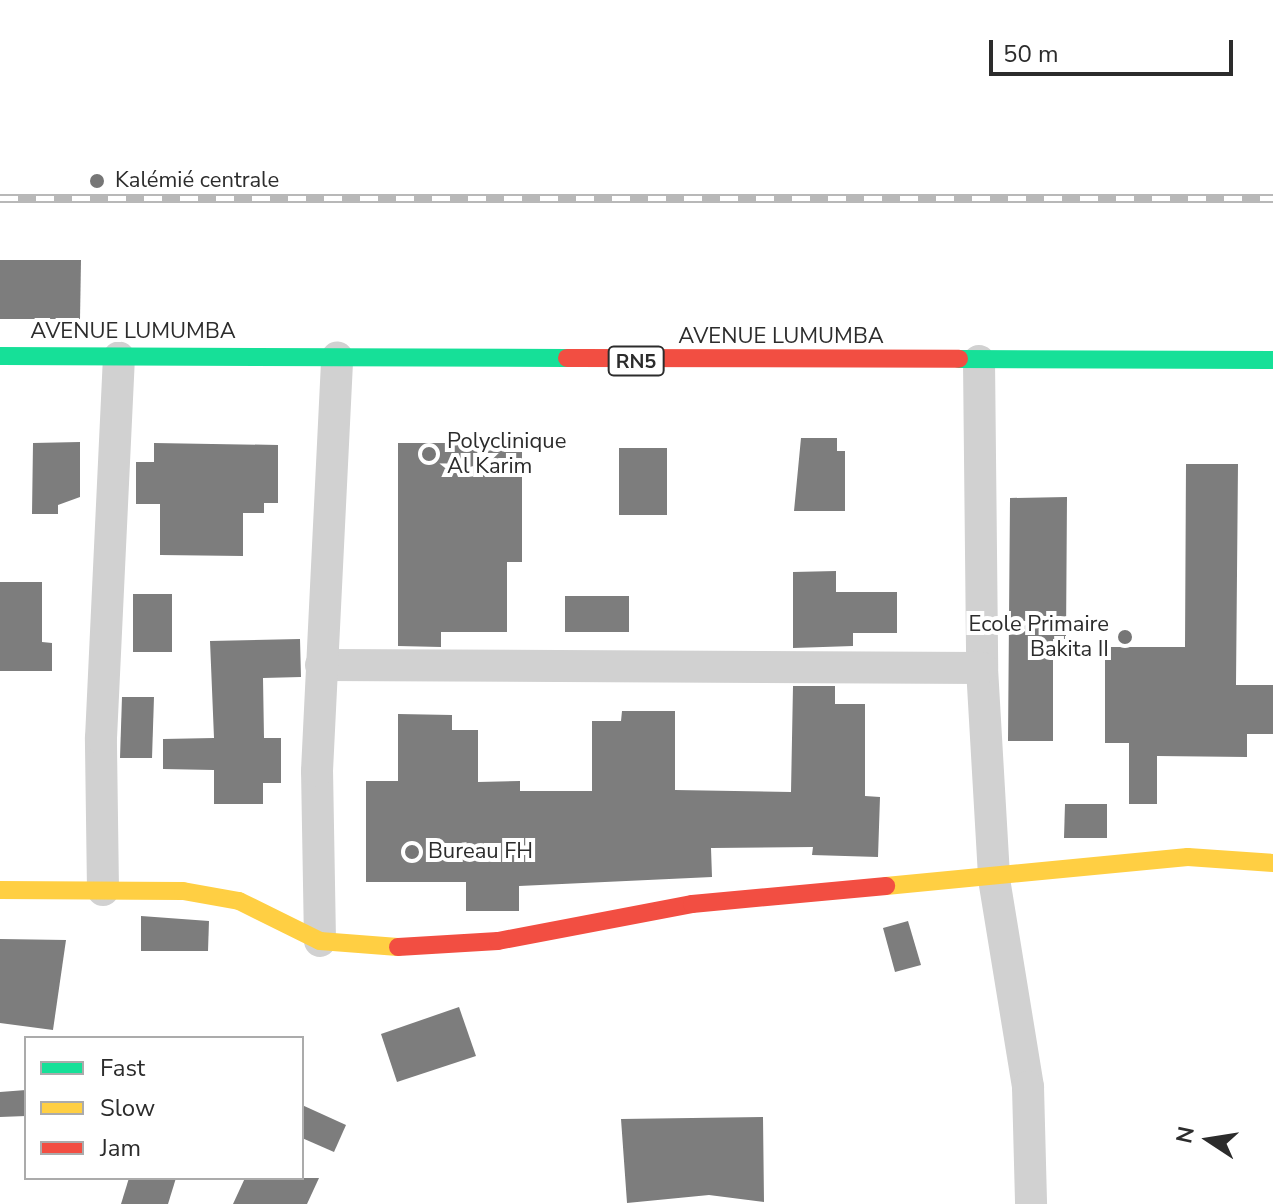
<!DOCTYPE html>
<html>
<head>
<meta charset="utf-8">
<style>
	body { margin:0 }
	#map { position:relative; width:1273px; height:1204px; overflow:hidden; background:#fff; font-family:"Nunito Sans",sans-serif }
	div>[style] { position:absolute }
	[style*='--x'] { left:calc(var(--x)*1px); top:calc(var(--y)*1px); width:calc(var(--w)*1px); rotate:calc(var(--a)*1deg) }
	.building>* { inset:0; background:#7d7d7d }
	.street>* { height:32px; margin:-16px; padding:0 16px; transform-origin:16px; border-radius:16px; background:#d1d1d1 }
	.fast>* { height:18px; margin:-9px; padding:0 9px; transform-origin:9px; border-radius:9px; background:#16e098 }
	.slow>* { height:18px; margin:-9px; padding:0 9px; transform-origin:9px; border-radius:9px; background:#ffcf43 }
	.jam>* { height:18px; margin:-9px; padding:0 9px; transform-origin:9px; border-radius:9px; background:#f24e42 }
	.rail>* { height:9px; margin-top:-4.5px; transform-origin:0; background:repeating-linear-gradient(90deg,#fff 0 18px,#b8b8b8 0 36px); box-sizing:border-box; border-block:2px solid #b8b8b8 }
	.dots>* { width:22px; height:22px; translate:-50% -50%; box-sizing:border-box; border:4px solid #fff; border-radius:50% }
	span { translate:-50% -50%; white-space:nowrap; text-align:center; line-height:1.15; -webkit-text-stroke:8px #fff; paint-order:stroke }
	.shield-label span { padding:2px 6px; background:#fff; border:2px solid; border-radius:6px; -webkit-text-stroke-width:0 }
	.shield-label { font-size:20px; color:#2c2c2c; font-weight:700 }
	.poi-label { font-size:22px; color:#2c2c2c }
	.left { translate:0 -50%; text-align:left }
	.right { translate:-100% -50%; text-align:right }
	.street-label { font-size:22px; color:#2c2c2c }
	.legend { position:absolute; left:24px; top:1036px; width:280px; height:144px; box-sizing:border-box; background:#fff; border:2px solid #ababab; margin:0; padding:10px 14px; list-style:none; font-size:24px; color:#2c2c2c }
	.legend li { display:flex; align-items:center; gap:16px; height:40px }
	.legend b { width:40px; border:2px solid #ababab }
	.north { position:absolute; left:1169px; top:1100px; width:80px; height:80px; -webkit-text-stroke:6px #fff; paint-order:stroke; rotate:282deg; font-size:22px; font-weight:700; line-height:32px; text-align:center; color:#2c2c2c }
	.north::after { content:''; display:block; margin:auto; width:28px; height:36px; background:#2c2c2c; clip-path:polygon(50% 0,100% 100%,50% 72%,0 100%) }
	.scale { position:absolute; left:989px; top:40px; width:244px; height:36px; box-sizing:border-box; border:4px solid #2c2c2c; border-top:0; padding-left:10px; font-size:24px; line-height:28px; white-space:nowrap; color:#2c2c2c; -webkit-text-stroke:6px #fff; paint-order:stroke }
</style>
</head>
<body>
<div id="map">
	<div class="building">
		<i style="clip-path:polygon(0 260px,81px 260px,80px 319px,0 319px)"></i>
		<i style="clip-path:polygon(801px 438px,837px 438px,837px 451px,845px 451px,845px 511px,794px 511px)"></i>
		<i style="clip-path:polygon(80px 442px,80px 497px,58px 505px,58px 514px,32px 514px,33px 443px)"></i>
		<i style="clip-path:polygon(154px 443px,278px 445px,278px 503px,264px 503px,264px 513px,243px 513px,243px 556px,160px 555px,160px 504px,136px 504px,136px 462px,154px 462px)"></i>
		<i style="clip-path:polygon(398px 443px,522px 443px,522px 562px,507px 562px,507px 632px,441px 632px,441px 647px,398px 646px)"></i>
		<i style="clip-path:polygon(619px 448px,667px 448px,667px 515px,619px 515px)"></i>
		<i style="clip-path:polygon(1186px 464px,1238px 464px,1236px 685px,1273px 685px,1273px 734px,1247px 734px,1247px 757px,1157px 756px,1157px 804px,1129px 804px,1129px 743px,1105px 743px,1105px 647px,1185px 647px)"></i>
		<i style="clip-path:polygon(1067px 497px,1066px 639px,1053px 639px,1053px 741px,1008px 741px,1010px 498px)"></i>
		<i style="clip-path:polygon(836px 571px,836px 592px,897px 592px,897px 633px,853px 633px,853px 646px,793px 648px,793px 572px)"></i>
		<i style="clip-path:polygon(0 582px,42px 582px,42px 642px,52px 643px,52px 671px,0 671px)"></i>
		<i style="clip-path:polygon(133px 594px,172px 594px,172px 652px,133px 652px)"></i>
		<i style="clip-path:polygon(565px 596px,629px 596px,629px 632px,565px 632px)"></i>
		<i style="clip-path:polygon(300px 639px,301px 677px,263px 678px,264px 738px,281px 738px,281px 783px,263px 783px,263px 804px,214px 804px,214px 770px,163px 769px,163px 739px,214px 738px,210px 641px)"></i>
		<i style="clip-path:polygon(793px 686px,835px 686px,835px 704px,865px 704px,865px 796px,880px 797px,878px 857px,812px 855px,813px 847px,711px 848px,712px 877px,519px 886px,519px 911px,466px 911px,466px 882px,366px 882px,366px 781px,398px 781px,398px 714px,452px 715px,452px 730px,478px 730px,478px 782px,520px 781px,520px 791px,592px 791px,592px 721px,621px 721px,622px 711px,675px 711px,675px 790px,791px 792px)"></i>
		<i style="clip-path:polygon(122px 697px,154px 697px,152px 758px,120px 758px)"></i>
		<i style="clip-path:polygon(1065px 804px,1107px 804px,1107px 838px,1064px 838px)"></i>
		<i style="clip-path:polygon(141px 916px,209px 921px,208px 951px,141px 951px)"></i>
		<i style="clip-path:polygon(908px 921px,921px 965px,895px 972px,883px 928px)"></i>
		<i style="clip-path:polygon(0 939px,66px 940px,53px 1030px,0 1023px)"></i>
		<i style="clip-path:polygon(459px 1007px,476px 1056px,397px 1082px,381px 1034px)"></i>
		<i style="clip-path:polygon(26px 1090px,26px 1116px,0 1117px,0 1092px)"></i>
		<i style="clip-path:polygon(302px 1105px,346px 1125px,334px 1152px,302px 1138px)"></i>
		<i style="clip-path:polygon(763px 1117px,764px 1202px,709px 1195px,627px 1203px,621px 1119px)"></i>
		<i style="clip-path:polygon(129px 1178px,176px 1178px,168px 1204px,121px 1204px)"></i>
		<i style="clip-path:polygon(245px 1178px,319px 1178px,307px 1204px,233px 1204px)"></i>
	</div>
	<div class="street">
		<i style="--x:979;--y:361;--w:307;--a:89.4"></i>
		<i style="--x:982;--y:668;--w:211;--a:86.7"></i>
		<i style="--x:994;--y:879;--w:211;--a:80.7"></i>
		<i style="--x:1028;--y:1087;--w:117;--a:88.5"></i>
		<i style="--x:321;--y:665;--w:661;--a:0.26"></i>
		<i style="--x:103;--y:890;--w:152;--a:-90.8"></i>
		<i style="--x:101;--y:738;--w:381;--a:-87.3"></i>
		<i style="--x:320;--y:941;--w:170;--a:-91"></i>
		<i style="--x:317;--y:771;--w:414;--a:-87.2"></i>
	</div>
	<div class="fast">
		<i style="--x:0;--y:356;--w:567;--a:0.2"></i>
		<i style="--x:959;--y:359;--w:314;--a:0.2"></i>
	</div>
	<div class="slow">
		<i style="--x:886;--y:886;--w:303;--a:-5.5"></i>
		<i style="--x:1188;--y:857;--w:85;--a:4"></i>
		<i style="--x:0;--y:890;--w:183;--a:0.3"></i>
		<i style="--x:183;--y:891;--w:57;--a:10.1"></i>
		<i style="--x:239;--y:901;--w:90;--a:26.3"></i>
		<i style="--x:320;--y:941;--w:78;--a:4.4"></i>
	</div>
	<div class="jam">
		<i style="--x:567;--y:358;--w:392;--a:0.1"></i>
		<i style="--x:398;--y:947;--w:100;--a:-3.4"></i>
		<i style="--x:498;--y:941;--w:197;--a:-10.8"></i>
		<i style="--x:692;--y:904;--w:195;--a:-5.3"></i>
	</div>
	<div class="rail">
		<i style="--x:0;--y:198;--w:1273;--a:0"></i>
	</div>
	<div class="dots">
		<i style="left:97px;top:181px;background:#767676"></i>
		<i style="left:429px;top:454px;background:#767676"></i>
		<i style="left:1125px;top:637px;background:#767676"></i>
		<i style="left:412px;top:852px;background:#767676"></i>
	</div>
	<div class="shield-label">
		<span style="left:636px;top:361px">RN5</span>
	</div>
	<div class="poi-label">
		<span class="left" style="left:115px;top:181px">Kalémié centrale</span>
		<span class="left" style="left:447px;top:454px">Polyclinique<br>Al Karim</span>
		<span class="right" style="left:1109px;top:637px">Ecole Primaire<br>Bakita II</span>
		<span class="left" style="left:428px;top:852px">Bureau FH</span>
	</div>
	<div class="street-label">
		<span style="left:133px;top:332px">AVENUE LUMUMBA</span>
		<span style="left:781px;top:337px">AVENUE LUMUMBA</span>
	</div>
	<ul class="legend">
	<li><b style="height:10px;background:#16e098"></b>Fast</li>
	<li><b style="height:10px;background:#ffcf43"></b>Slow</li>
	<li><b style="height:10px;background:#f24e42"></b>Jam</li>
	</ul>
	<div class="north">N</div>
	<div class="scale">50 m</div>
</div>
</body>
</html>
